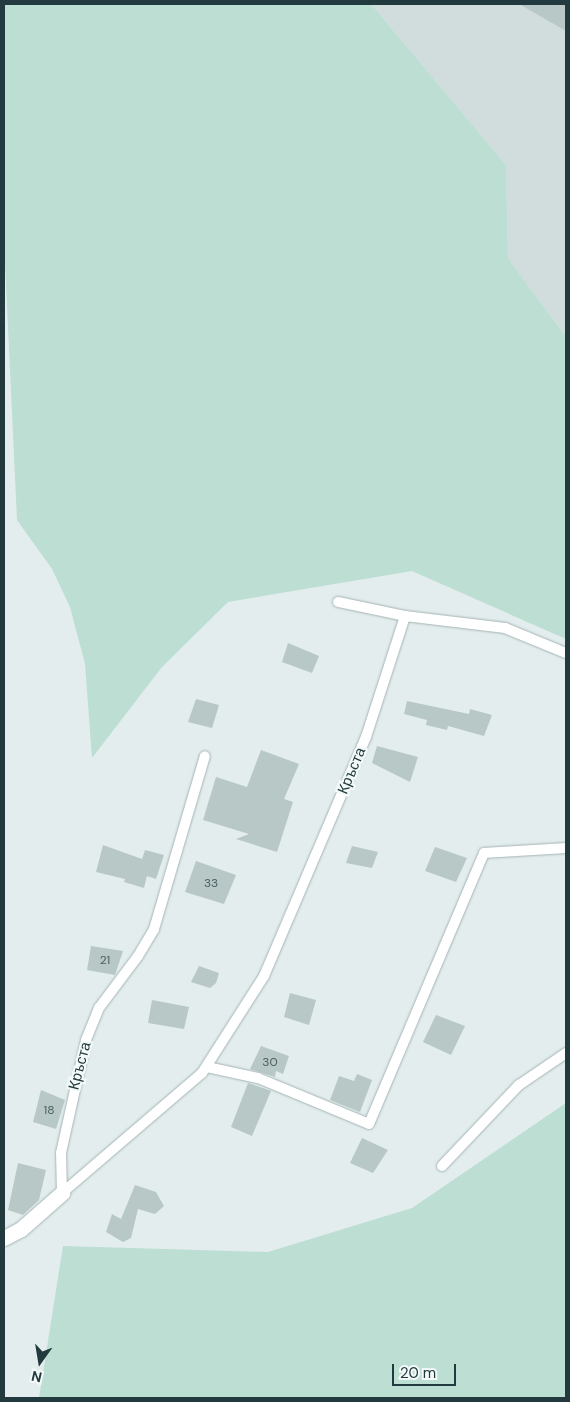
<!DOCTYPE html>
<html>
<head>
<meta charset="utf-8">
<style>
	body { margin:0 }
	#map { position:relative; width:570px; height:1402px; overflow:hidden; background:#e3eded; font-family:"DM Sans",sans-serif }
	div>[style] { position:absolute }
	[style*='--x'] { left:calc(var(--x)*1px); top:calc(var(--y)*1px); width:calc(var(--w)*1px); rotate:calc(var(--a)*1deg) }
	.built>* { inset:0; background:#d1dddc }
	.green>* { inset:0; background:#bcded3 }
	.building>* { inset:0; background:#b8c8c7 }
	.roads { filter:drop-shadow(0 0 1px #a5b4b5) drop-shadow(0 0 1px #a5b4b5) }
	.service>* { height:10px; margin:-5px; padding:0 5px; transform-origin:5px; border-radius:5px; background:#fff }
	.minor>* { height:15px; margin:-7.5px; padding:0 7.5px; transform-origin:7.5px; border-radius:7.5px; background:#fff }
	span { translate:-50% -50%; white-space:nowrap; text-align:center; line-height:1.15; -webkit-text-stroke:4.5px #f3f9f9; paint-order:stroke }
	.number-label { font-size:12px; color:#485e60 }
	.number-label span { -webkit-text-stroke-width:0 }
	.street-label { font-size:15px; color:#223a3e }
	.frame { position:absolute; inset:0; border:5px solid #223a3e; pointer-events:none }
	.north { position:absolute; left:15px; top:1337px; width:50px; height:50px; -webkit-text-stroke:4px #f3f9f9; paint-order:stroke; rotate:193deg; font-size:14px; font-weight:700; line-height:20px; text-align:center; color:#223a3e }
	.north::after { content:''; display:block; margin:auto; width:18px; height:22px; background:#223a3e; clip-path:polygon(50% 0,100% 100%,50% 72%,0 100%) }
	.scale { position:absolute; left:392px; top:1364px; width:64px; height:22px; box-sizing:border-box; border:2px solid #223a3e; border-top:0; padding-left:6px; font-size:15px; line-height:18px; white-space:nowrap; color:#223a3e; -webkit-text-stroke:4px #f3f9f9; paint-order:stroke }
</style>
</head>
<body>
<div id="map">
	<div class="built">
		<i style="clip-path:polygon(371px 4px,566px 4px,566px 337px,508px 258px,506px 165px)"></i>
	</div>
	<div class="green">
		<i style="clip-path:polygon(4px 4px,371px 4px,506px 165px,508px 258px,566px 337px,566px 639px,412px 571px,228px 602px,162px 667px,92px 758px,85px 664px,70px 607px,52px 569px,17px 520px,4px 241px)"></i>
		<i style="clip-path:polygon(566px 1103px,566px 1398px,39px 1398px,63px 1246px,268px 1252px,412px 1208px)"></i>
	</div>
	<div class="building">
		<i style="clip-path:polygon(519px 4px,566px 4px,566px 31px)"></i>
		<i style="clip-path:polygon(288px 643px,319px 656px,312px 673px,282px 662px)"></i>
		<i style="clip-path:polygon(196px 699px,219px 705px,212px 728px,188px 722px)"></i>
		<i style="clip-path:polygon(407px 701px,469px 714px,470px 709px,492px 715px,484px 736px,448px 726px,447px 730px,426px 725px,427px 720px,404px 714px)"></i>
		<i style="clip-path:polygon(377px 746px,418px 757px,410px 782px,372px 763px)"></i>
		<i style="clip-path:polygon(261px 750px,299px 764px,284px 799px,293px 802px,277px 852px,236px 839px,249px 834px,203px 820px,216px 777px,247px 787px)"></i>
		<i style="clip-path:polygon(103px 845px,142px 859px,145px 850px,164px 855px,156px 879px,147px 876px,144px 888px,124px 882px,125px 879px,96px 872px)"></i>
		<i style="clip-path:polygon(352px 846px,378px 852px,372px 868px,346px 863px)"></i>
		<i style="clip-path:polygon(435px 847px,467px 858px,456px 882px,425px 871px)"></i>
		<i style="clip-path:polygon(196px 861px,236px 875px,224px 904px,185px 892px)"></i>
		<i style="clip-path:polygon(91px 946px,123px 951px,115px 975px,87px 970px)"></i>
		<i style="clip-path:polygon(199px 966px,219px 973px,216px 983px,210px 988px,191px 982px)"></i>
		<i style="clip-path:polygon(290px 993px,316px 1000px,309px 1025px,284px 1017px)"></i>
		<i style="clip-path:polygon(152px 1000px,189px 1007px,184px 1029px,148px 1023px)"></i>
		<i style="clip-path:polygon(436px 1015px,465px 1026px,451px 1055px,423px 1042px)"></i>
		<i style="clip-path:polygon(261px 1046px,289px 1056px,283px 1074px,276px 1071px,275px 1077px,250px 1069px)"></i>
		<i style="clip-path:polygon(357px 1074px,372px 1080px,360px 1112px,330px 1100px,339px 1076px,354px 1081px)"></i>
		<i style="clip-path:polygon(248px 1083px,271px 1091px,252px 1136px,231px 1127px)"></i>
		<i style="clip-path:polygon(41px 1090px,65px 1100px,56px 1129px,33px 1122px)"></i>
		<i style="clip-path:polygon(362px 1138px,388px 1150px,373px 1173px,350px 1163px)"></i>
		<i style="clip-path:polygon(18px 1163px,46px 1170px,39px 1200px,23px 1215px,8px 1210px)"></i>
		<i style="clip-path:polygon(135px 1185px,156px 1192px,164px 1206px,155px 1214px,138px 1209px,131px 1238px,123px 1242px,106px 1232px,112px 1214px,121px 1219px)"></i>
	</div>
	<div class="roads">
		<div class="service">
			<i style="--x:338;--y:602;--w:68;--a:11.8"></i>
			<i style="--x:207;--y:1067;--w:52;--a:12.2"></i>
			<i style="--x:258;--y:1078;--w:120;--a:22.5"></i>
			<i style="--x:369;--y:1124;--w:294;--a:-67"></i>
			<i style="--x:484;--y:853;--w:82;--a:-3.5"></i>
			<i style="--x:442;--y:1166;--w:112;--a:-46.5"></i>
			<i style="--x:519;--y:1085;--w:57;--a:-34.2"></i>
			<i style="--x:62;--y:1193;--w:184;--a:-40.6"></i>
			<i style="--x:202;--y:1073;--w:115;--a:-57.4"></i>
			<i style="--x:264;--y:976;--w:260;--a:-66.9"></i>
			<i style="--x:366;--y:737;--w:127;--a:-72.1"></i>
			<i style="--x:405;--y:616;--w:101;--a:6.8"></i>
			<i style="--x:505;--y:628;--w:66;--a:22.3"></i>
			<i style="--x:62;--y:1193;--w:40;--a:-91.4"></i>
			<i style="--x:61;--y:1153;--w:116;--a:-77.5"></i>
			<i style="--x:86;--y:1040;--w:35;--a:-68"></i>
			<i style="--x:99;--y:1008;--w:65;--a:-53.1"></i>
			<i style="--x:138;--y:956;--w:31;--a:-59"></i>
			<i style="--x:154;--y:929;--w:180;--a:-73.6"></i>
		</div>
		<div class="minor">
			<i style="--x:4;--y:1238;--w:19;--a:-28"></i>
			<i style="--x:21;--y:1229;--w:55;--a:-41.3"></i>
		</div>
	</div>
	<div class="number-label">
		<span style="left:211px;top:884px">33</span>
		<span style="left:105px;top:961px">21</span>
		<span style="left:270px;top:1063px">30</span>
		<span style="left:49px;top:1111px">18</span>
	</div>
	<div class="street-label">
		<span style="left:352px;top:771px;rotate:-67deg">Кръста</span>
		<span style="left:80px;top:1066px;rotate:-75deg">Кръста</span>
	</div>
	<div class="frame"></div>
	<div class="north">N</div>
	<div class="scale">20 m</div>
</div>
</body>
</html>
